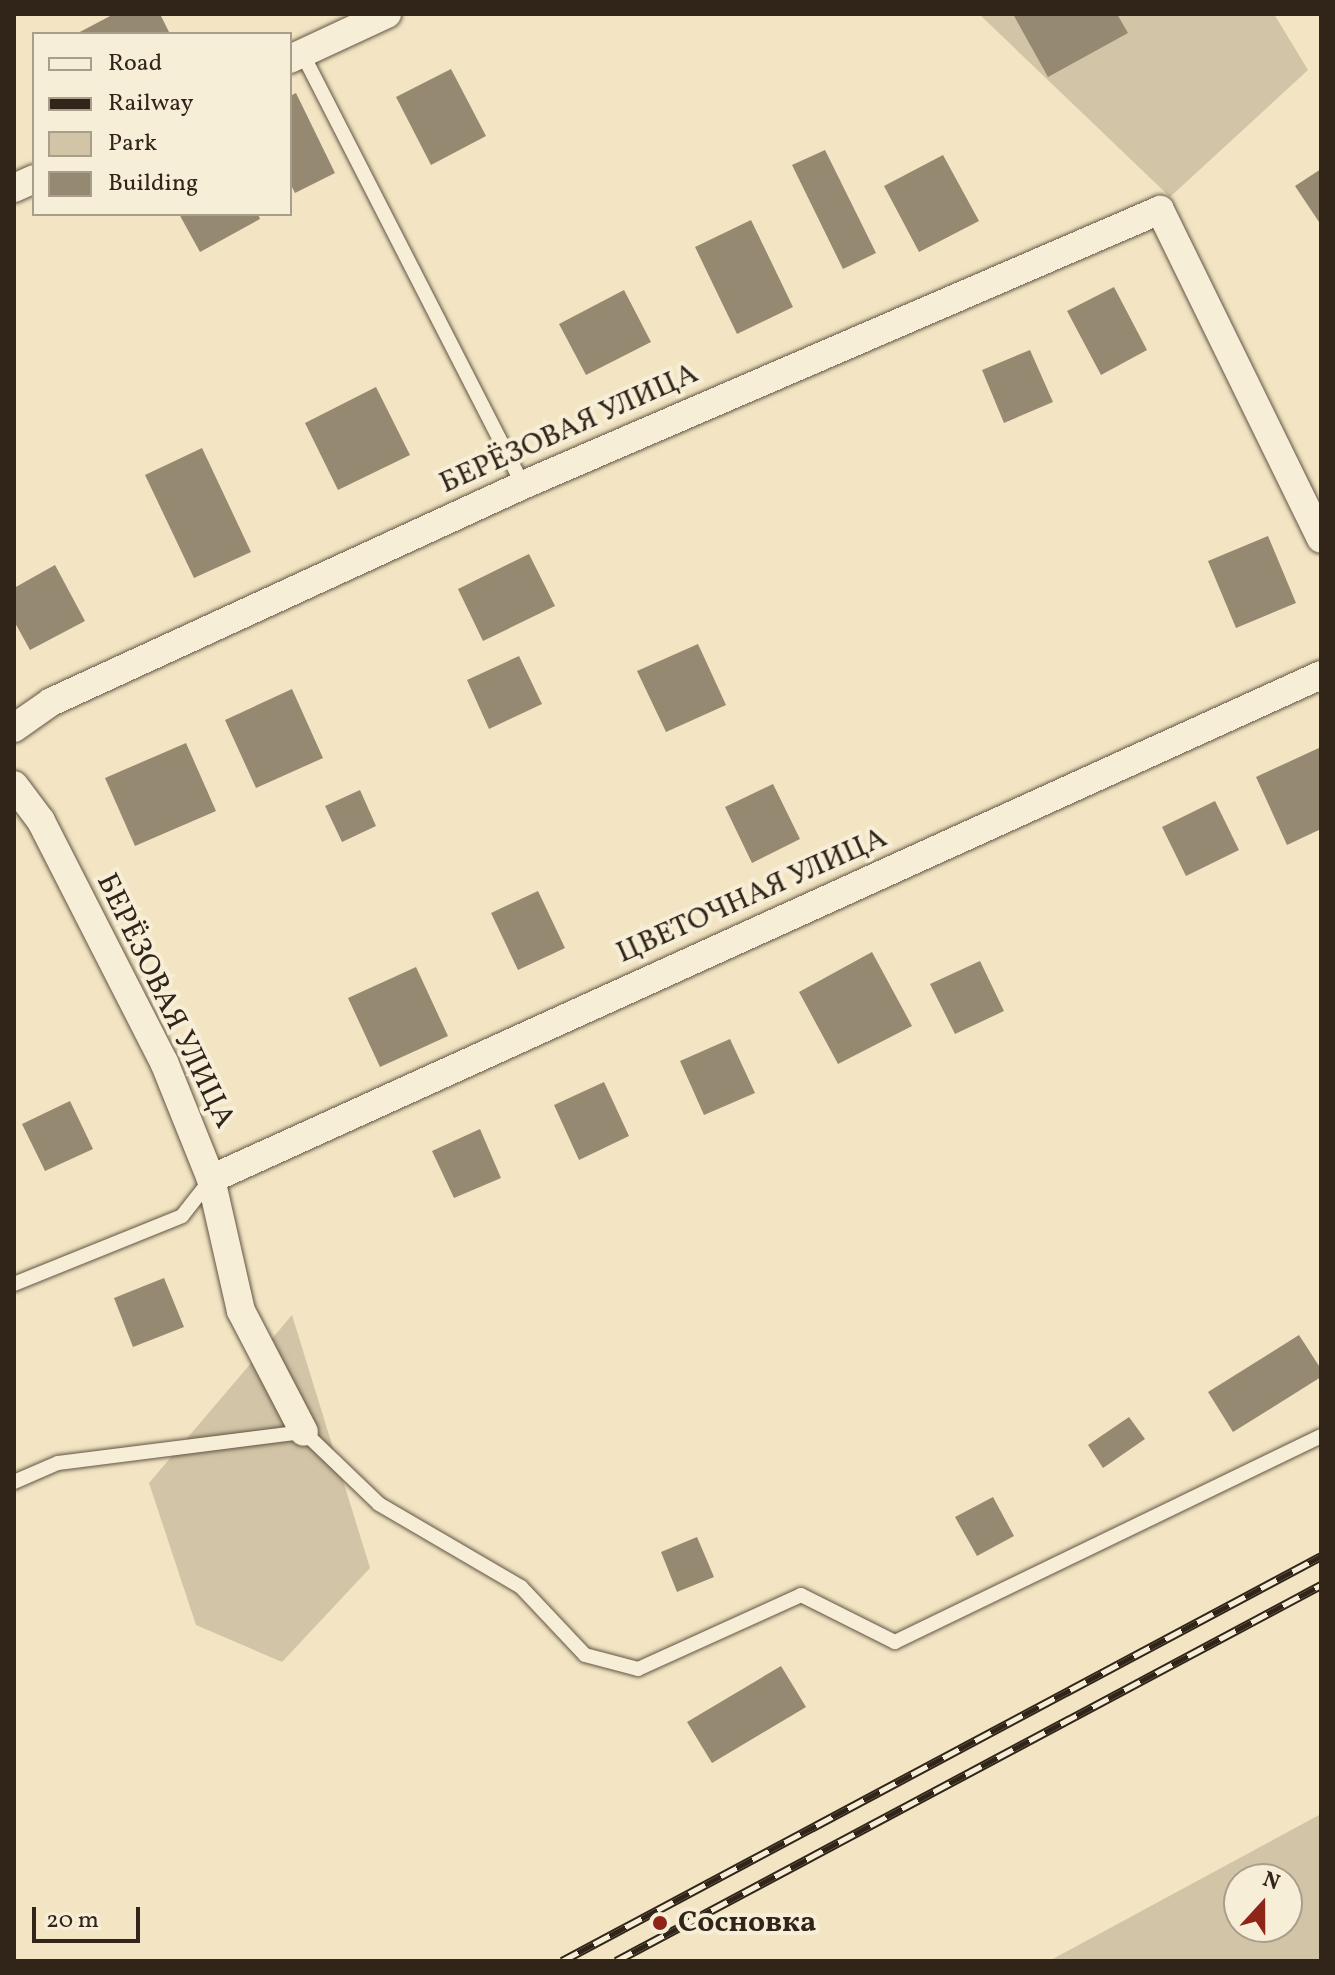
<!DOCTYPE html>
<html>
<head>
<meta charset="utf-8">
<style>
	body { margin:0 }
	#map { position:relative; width:1335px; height:1975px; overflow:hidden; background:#f3e5c3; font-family:Vollkorn,serif }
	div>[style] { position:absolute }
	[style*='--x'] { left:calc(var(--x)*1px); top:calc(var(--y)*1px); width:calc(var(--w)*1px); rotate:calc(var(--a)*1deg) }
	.green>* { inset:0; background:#d2c4a6 }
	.building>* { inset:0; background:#968971 }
	.roads { filter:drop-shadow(0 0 2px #625544) drop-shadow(0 0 2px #625544) }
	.service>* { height:14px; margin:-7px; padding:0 7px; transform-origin:7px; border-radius:7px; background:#f7eed8 }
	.minor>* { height:28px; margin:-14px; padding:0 14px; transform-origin:14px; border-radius:14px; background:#f7eed8 }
	.rail>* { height:9px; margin-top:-4.5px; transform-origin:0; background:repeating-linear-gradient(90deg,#f7eed8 0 18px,#312519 0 36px); box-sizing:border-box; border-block:2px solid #312519 }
	.dots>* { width:22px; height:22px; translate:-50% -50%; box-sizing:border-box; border:4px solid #f7eed8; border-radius:50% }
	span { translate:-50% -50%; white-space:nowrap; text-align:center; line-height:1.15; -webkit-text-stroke:8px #f7eed8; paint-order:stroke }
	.street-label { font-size:30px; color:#312519 }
	.poi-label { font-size:30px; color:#312519; font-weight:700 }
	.left { translate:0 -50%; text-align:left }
	.frame { position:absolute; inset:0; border:16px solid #312519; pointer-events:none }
	.legend { position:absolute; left:32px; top:32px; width:260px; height:184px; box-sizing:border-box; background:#f7eed8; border:2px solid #a89e8c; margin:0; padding:10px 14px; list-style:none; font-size:24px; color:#312519 }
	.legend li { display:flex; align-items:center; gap:16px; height:40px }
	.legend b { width:40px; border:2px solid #a89e8c }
	.north { position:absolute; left:1223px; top:1863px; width:80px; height:80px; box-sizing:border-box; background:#f7eed8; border:2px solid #a89e8c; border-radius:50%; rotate:21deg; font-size:22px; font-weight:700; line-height:32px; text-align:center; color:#312519 }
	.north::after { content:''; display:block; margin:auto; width:28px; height:36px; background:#8f2418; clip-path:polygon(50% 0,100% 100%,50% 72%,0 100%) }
	.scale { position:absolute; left:32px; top:1907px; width:108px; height:36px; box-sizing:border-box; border:4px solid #312519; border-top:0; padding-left:10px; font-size:24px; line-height:28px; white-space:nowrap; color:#312519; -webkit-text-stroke:6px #f7eed8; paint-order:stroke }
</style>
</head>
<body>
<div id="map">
	<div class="green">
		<i style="clip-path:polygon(979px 14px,1274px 14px,1308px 70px,1170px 197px)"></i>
		<i style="clip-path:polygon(292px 1315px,370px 1568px,282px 1662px,196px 1625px,149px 1483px)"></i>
		<i style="clip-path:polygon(evenodd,1321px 1814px,1321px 1961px,1049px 1961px,1321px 1814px,1239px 1879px,1287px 1879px,1287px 1927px,1239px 1927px,1239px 1879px)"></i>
	</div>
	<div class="building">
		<i style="clip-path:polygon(114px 14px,160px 14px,170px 34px,76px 34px)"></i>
		<i style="clip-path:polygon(1013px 14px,1117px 14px,1128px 33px,1048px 77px)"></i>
		<i style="clip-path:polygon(451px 69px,486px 136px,431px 165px,396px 97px)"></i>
		<i style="clip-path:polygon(296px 93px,335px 173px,295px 193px,290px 183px,290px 96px)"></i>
		<i style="clip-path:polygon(825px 150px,876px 253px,843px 269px,792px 165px)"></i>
		<i style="clip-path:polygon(943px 155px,979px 221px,919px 252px,884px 186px)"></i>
		<i style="clip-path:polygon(1321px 169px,1321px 225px,1295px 186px)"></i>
		<i style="clip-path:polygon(179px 214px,258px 214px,260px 219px,200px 252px)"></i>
		<i style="clip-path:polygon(751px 220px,793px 307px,737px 334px,695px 247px)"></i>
		<i style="clip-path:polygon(1114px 287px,1147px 350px,1101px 375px,1067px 311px)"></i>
		<i style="clip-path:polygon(624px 290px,651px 342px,586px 375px,559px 324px)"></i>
		<i style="clip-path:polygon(1030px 350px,1053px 402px,1004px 423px,982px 370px)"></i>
		<i style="clip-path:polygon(376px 387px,410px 455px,338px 490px,305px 423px)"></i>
		<i style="clip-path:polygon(202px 448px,251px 552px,194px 578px,145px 475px)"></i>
		<i style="clip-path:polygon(1268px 536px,1296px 603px,1236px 628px,1208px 561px)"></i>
		<i style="clip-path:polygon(529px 554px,555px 606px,483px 641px,458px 589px)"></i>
		<i style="clip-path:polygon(55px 565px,85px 621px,30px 650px,14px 621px,14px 588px)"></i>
		<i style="clip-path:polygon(698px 644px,726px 705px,666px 732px,637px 671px)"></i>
		<i style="clip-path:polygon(519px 656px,542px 704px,489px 729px,467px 680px)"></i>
		<i style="clip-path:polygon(292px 689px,323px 758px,256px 788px,225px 720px)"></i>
		<i style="clip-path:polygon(186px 743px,216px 811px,135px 846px,105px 778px)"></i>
		<i style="clip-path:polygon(1321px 747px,1321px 829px,1287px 845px,1256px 777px)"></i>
		<i style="clip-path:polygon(773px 784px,800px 839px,752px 863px,725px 807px)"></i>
		<i style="clip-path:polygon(360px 790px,376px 826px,342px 842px,325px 806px)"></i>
		<i style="clip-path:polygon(1215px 801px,1239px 850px,1186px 876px,1162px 827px)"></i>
		<i style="clip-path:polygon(538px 891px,565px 948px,518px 970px,491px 913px)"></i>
		<i style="clip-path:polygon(872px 952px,912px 1026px,838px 1064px,799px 992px)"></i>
		<i style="clip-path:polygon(980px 961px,1004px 1011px,955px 1034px,930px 984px)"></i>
		<i style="clip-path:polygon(416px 967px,448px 1036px,380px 1067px,348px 998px)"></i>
		<i style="clip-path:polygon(730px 1039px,755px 1093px,704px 1115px,680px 1061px)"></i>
		<i style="clip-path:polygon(604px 1082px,629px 1136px,579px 1160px,554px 1105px)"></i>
		<i style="clip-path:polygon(70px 1101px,93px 1149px,45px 1171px,22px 1124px)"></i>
		<i style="clip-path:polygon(480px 1129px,501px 1178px,454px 1198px,432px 1151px)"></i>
		<i style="clip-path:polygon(164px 1278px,184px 1327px,133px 1347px,114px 1298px)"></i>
		<i style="clip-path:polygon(1299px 1335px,1321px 1369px,1321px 1377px,1233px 1432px,1208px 1392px)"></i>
		<i style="clip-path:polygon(1129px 1417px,1145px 1439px,1103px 1468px,1088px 1445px)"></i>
		<i style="clip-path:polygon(993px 1497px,1014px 1536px,977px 1556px,955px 1517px)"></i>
		<i style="clip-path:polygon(697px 1537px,714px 1577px,677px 1592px,661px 1552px)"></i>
		<i style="clip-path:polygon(781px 1666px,806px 1707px,712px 1763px,687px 1722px)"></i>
	</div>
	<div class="roads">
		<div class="service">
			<i style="--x:302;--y:53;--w:485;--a:62.9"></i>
			<i style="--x:14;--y:1284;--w:181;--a:-22"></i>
			<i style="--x:182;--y:1216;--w:47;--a:-51.9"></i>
			<i style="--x:14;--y:1482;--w:48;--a:-23.4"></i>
			<i style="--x:58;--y:1463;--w:248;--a:-7.2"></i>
			<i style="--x:304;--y:1432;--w:104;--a:43.8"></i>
			<i style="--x:379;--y:1504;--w:164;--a:30.3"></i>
			<i style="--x:521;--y:1587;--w:93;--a:46.7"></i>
			<i style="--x:585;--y:1655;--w:55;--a:14.8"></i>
			<i style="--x:638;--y:1669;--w:179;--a:-24.4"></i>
			<i style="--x:801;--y:1595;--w:105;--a:26.6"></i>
			<i style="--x:895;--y:1642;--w:473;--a:-25.8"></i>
		</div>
		<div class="minor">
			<i style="--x:290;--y:59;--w:107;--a:-24.9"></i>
			<i style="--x:14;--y:188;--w:22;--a:-24"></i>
			<i style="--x:14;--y:728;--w:45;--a:-35.1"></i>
			<i style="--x:51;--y:702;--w:519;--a:-24.69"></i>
			<i style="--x:523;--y:485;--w:694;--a:-23.35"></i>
			<i style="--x:1160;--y:210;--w:366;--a:63.9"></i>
			<i style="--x:14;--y:785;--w:45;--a:53.1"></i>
			<i style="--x:41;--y:821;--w:271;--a:63"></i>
			<i style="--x:164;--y:1062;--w:126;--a:68.1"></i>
			<i style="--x:211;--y:1179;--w:135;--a:77.2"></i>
			<i style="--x:241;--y:1311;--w:136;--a:62.5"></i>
			<i style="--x:211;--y:1179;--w:1219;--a:-24.42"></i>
		</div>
	</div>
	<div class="rail">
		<i style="--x:562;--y:1961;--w:860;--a:-28.08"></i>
		<i style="--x:616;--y:1961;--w:799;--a:-28.07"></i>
	</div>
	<div class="dots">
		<i style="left:660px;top:1923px;background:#8f2418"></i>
	</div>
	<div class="street-label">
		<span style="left:569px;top:429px;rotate:-24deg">БЕРЁЗОВАЯ УЛИЦА</span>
		<span style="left:752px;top:896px;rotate:-24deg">ЦВЕТОЧНАЯ УЛИЦА</span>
		<span style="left:165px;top:1001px;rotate:64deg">БЕРЁЗОВАЯ УЛИЦА</span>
	</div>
	<div class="poi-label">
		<span class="left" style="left:678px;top:1923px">Сосновка</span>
	</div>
	<div class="frame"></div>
	<ul class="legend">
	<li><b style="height:10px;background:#f7eed8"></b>Road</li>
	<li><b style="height:10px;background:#312519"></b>Railway</li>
	<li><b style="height:22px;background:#d2c4a6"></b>Park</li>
	<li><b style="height:22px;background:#968971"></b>Building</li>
	</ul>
	<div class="north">N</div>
	<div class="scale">20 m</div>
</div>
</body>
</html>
